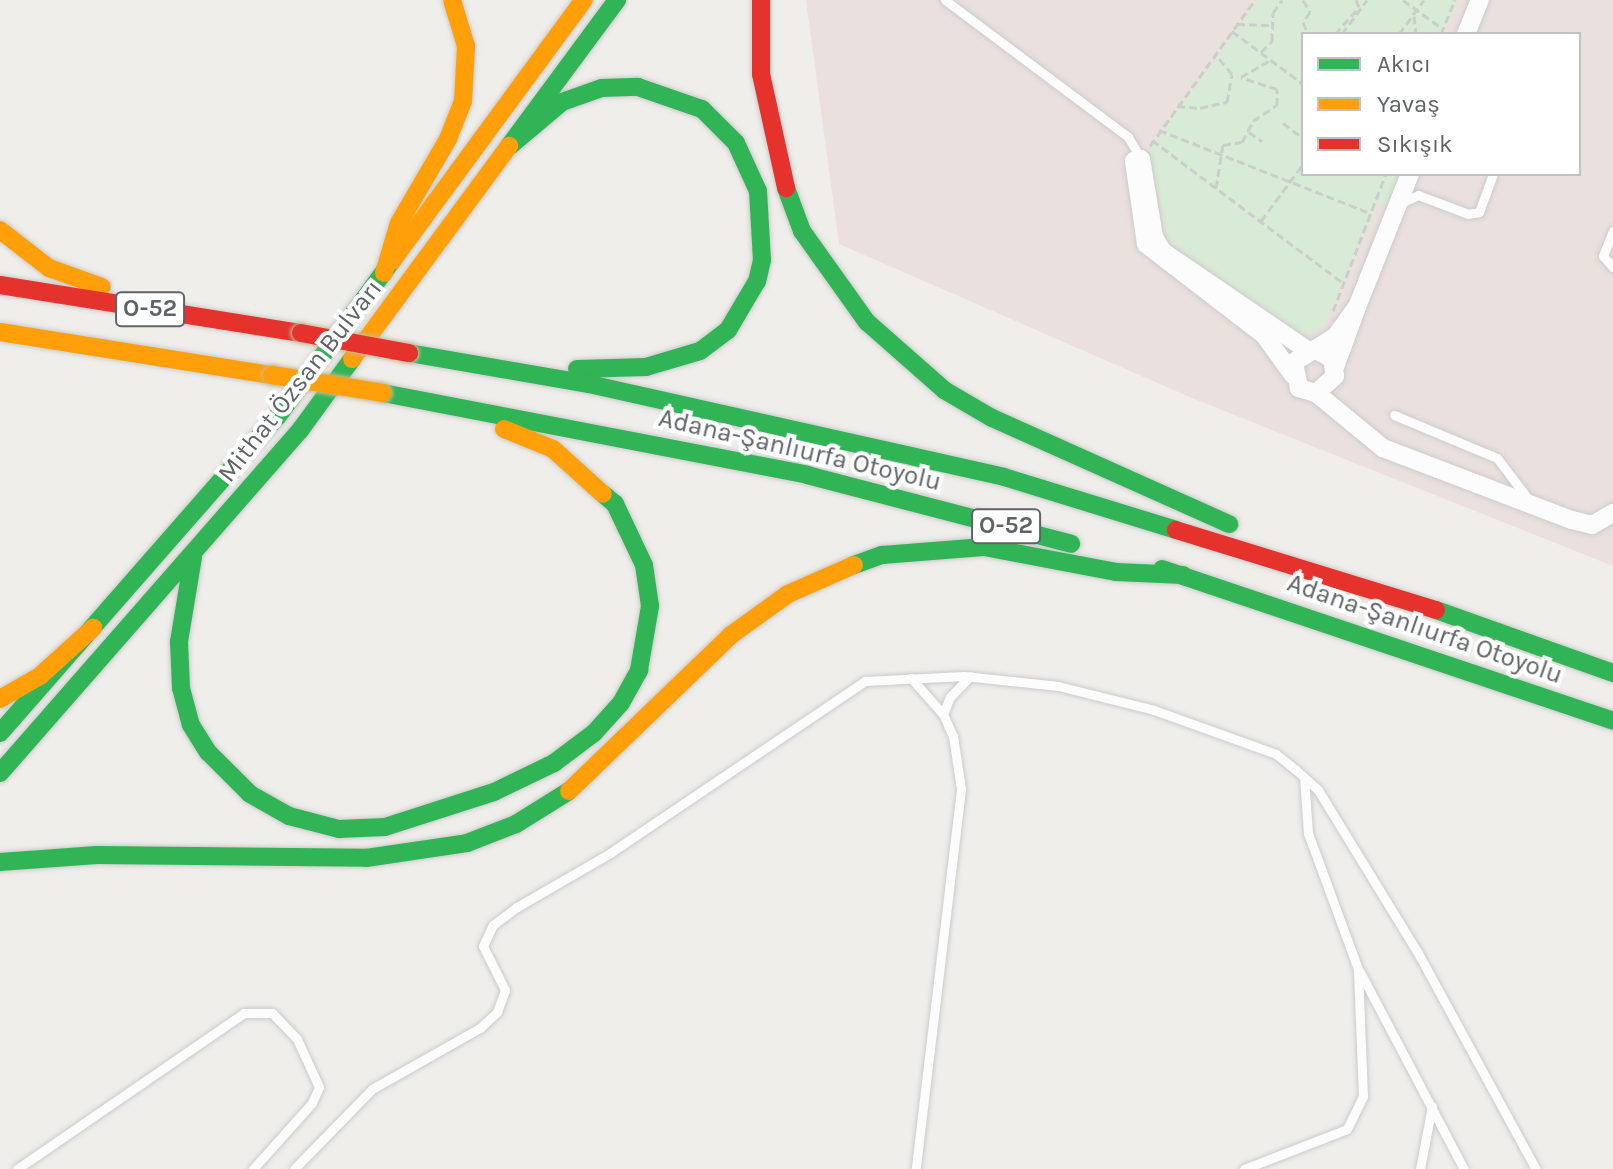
<!DOCTYPE html>
<html>
<head>
<meta charset="utf-8">
<style>
	body { margin:0 }
	#map { position:relative; width:1613px; height:1169px; overflow:hidden; background:#efeeea; font-family:Karla,sans-serif }
	div>[style] { position:absolute }
	[style*='--x'] { left:calc(var(--x)*1px); top:calc(var(--y)*1px); width:calc(var(--w)*1px); rotate:calc(var(--a)*1deg) }
	.medical>* { inset:0; background:#eae0de }
	.green>* { inset:0; background:#d8ebd6 }
	.path>* { height:3px; margin-top:-1.5px; transform-origin:0; background:repeating-linear-gradient(90deg,#cacfcc 0 8px,transparent 0 12px) }
	.roads { filter:drop-shadow(0 0 2px #cbcccc) drop-shadow(0 0 2px #cbcccc) }
	.lane>* { height:9px; margin:-4.5px; padding:0 4.5px; transform-origin:4.5px; border-radius:4.5px; background:#fdfcfc }
	.street>* { height:18px; margin:-9px; padding:0 9px; transform-origin:9px; border-radius:9px; background:#fdfcfc }
	.fast>* { height:18px; margin:-9px; padding:0 9px; transform-origin:9px; border-radius:9px; background:#30b455 }
	.slow>* { height:18px; margin:-9px; padding:0 9px; transform-origin:9px; border-radius:9px; background:#ff9f0a }
	.jam>* { height:18px; margin:-9px; padding:0 9px; transform-origin:9px; border-radius:9px; background:#e5322d }
	.bridges { filter:drop-shadow(0 0 2px #c8b996) drop-shadow(0 0 2px #c8b996) }
	.slow-bridge>* { height:18px; margin:-9px; padding:0 9px; transform-origin:9px; border-radius:9px; background:#ff9f0a }
	.jam-bridge>* { height:18px; margin:-9px; padding:0 9px; transform-origin:9px; border-radius:9px; background:#e5322d }
	span { translate:-50% -50%; white-space:nowrap; text-align:center; line-height:1.15; -webkit-text-stroke:8px #fff; paint-order:stroke }
	.shield-label span { padding:2px 6px; background:#fff; border:2px solid; border-radius:6px; -webkit-text-stroke-width:0 }
	.shield-label { font-size:24px; color:#5f6368; font-weight:700 }
	.street-label { font-size:26px; color:#5f6368 }
	.legend { position:absolute; left:1301px; top:32px; width:280px; height:144px; box-sizing:border-box; background:#fff; border:2px solid #bfc1c3; margin:0; padding:10px 14px; list-style:none; font-size:24px; color:#5f6368 }
	.legend li { display:flex; align-items:center; gap:16px; height:40px }
	.legend b { width:40px; border:2px solid #bfc1c3 }
</style>
</head>
<body>
<div id="map">
	<div class="medical">
		<i style="clip-path:polygon(evenodd,806px 0,1613px 0,1613px 566px,1192px 398px,839px 244px,806px 0,1303px 34px,1579px 34px,1579px 174px,1303px 174px,1303px 34px)"></i>
	</div>
	<div class="green">
		<i style="clip-path:polygon(1259px 0,1458px 0,1443px 34px,1303px 34px,1303px 174px,1402px 174px,1389px 206px,1378px 201px,1324px 325px,1309px 334px,1272px 319px,1167px 239px,1149px 150px)"></i>
	</div>
	<div class="path">
		<i style="--x:1303;--y:0;--w:14;--a:60"></i>
		<i style="--x:1310;--y:12;--w:12;--a:125"></i>
		<i style="--x:1303;--y:22;--w:13;--a:67"></i>
		<i style="--x:1403;--y:0;--w:49;--a:35.9"></i>
		<i style="--x:1414;--y:16;--w:18;--a:84"></i>
		<i style="--x:1237;--y:24;--w:35;--a:2"></i>
		<i style="--x:1232;--y:31;--w:89;--a:36.7"></i>
		<i style="--x:1335;--y:34;--w:36;--a:-48"></i>
		<i style="--x:1359;--y:7;--w:8;--a:-113"></i>
		<i style="--x:1342;--y:34;--w:42;--a:-53.7"></i>
		<i style="--x:1399;--y:34;--w:42;--a:-53.7"></i>
		<i style="--x:1441;--y:34;--w:37;--a:-68"></i>
		<i style="--x:1261;--y:52;--w:16;--a:-45"></i>
		<i style="--x:1272;--y:41;--w:28;--a:-88"></i>
		<i style="--x:1273;--y:13;--w:16;--a:-55"></i>
		<i style="--x:1177;--y:106;--w:23;--a:5"></i>
		<i style="--x:1200;--y:108;--w:28;--a:-13"></i>
		<i style="--x:1227;--y:102;--w:28;--a:-80"></i>
		<i style="--x:1232;--y:74;--w:26;--a:-130"></i>
		<i style="--x:1283;--y:123;--w:25;--a:37"></i>
		<i style="--x:1159;--y:130;--w:227;--a:21.5"></i>
		<i style="--x:1249;--y:132;--w:16;--a:35"></i>
		<i style="--x:1152;--y:140;--w:239;--a:36.8"></i>
		<i style="--x:1150;--y:146;--w:180;--a:-54.3"></i>
		<i style="--x:1216;--y:188;--w:44;--a:-80.8"></i>
		<i style="--x:1223;--y:145;--w:19;--a:-9"></i>
		<i style="--x:1242;--y:142;--w:24;--a:-62"></i>
		<i style="--x:1253;--y:121;--w:29;--a:-34"></i>
		<i style="--x:1277;--y:105;--w:16;--a:-90"></i>
		<i style="--x:1277;--y:89;--w:38;--a:-162"></i>
		<i style="--x:1241;--y:77;--w:34;--a:-30"></i>
		<i style="--x:1261;--y:221;--w:71;--a:-53.6"></i>
		<i style="--x:1333;--y:311;--w:147;--a:-68.9"></i>
	</div>
	<div class="roads">
		<div class="lane">
			<i style="--x:945;--y:0;--w:229;--a:36.8"></i>
			<i style="--x:1128;--y:137;--w:26;--a:59"></i>
			<i style="--x:1401;--y:203;--w:19;--a:-25"></i>
			<i style="--x:1418;--y:195;--w:53;--a:20.8"></i>
			<i style="--x:1468;--y:214;--w:11;--a:-10"></i>
			<i style="--x:1479;--y:212;--w:40;--a:-69.8"></i>
			<i style="--x:1613;--y:231;--w:27;--a:112"></i>
			<i style="--x:1603;--y:256;--w:15;--a:48"></i>
			<i style="--x:1394;--y:415;--w:112;--a:22.7"></i>
			<i style="--x:1497;--y:458;--w:53;--a:52.7"></i>
			<i style="--x:911;--y:678;--w:48;--a:48.4"></i>
			<i style="--x:943;--y:714;--w:24;--a:66"></i>
			<i style="--x:953;--y:736;--w:54;--a:81.4"></i>
			<i style="--x:961;--y:789;--w:383;--a:96.8"></i>
			<i style="--x:943;--y:714;--w:18;--a:-68"></i>
			<i style="--x:950;--y:697;--w:29;--a:-46"></i>
			<i style="--x:1360;--y:972;--w:223;--a:62.2"></i>
			<i style="--x:17;--y:1169;--w:275;--a:-34.5"></i>
			<i style="--x:244;--y:1013;--w:28;--a:0"></i>
			<i style="--x:272;--y:1013;--w:36;--a:46"></i>
			<i style="--x:297;--y:1039;--w:53;--a:65.4"></i>
			<i style="--x:319;--y:1087;--w:17;--a:114"></i>
			<i style="--x:312;--y:1103;--w:89;--a:131.8"></i>
			<i style="--x:294;--y:1169;--w:112;--a:-45.7"></i>
			<i style="--x:372;--y:1089;--w:124;--a:-29.5"></i>
			<i style="--x:480;--y:1028;--w:23;--a:-43"></i>
			<i style="--x:497;--y:1012;--w:23;--a:-70"></i>
			<i style="--x:505;--y:990;--w:49;--a:-116.6"></i>
			<i style="--x:483;--y:946;--w:23;--a:-65"></i>
			<i style="--x:493;--y:925;--w:30;--a:-37"></i>
			<i style="--x:517;--y:907;--w:108;--a:-30.1"></i>
			<i style="--x:610;--y:853;--w:308;--a:-34"></i>
			<i style="--x:865;--y:681;--w:99;--a:-2.9"></i>
			<i style="--x:964;--y:676;--w:95;--a:6.1"></i>
			<i style="--x:1058;--y:686;--w:99;--a:14"></i>
			<i style="--x:1154;--y:710;--w:130;--a:19.8"></i>
			<i style="--x:1276;--y:754;--w:26;--a:39"></i>
			<i style="--x:1296;--y:770;--w:30;--a:42"></i>
			<i style="--x:1318;--y:790;--w:191;--a:58.5"></i>
			<i style="--x:1418;--y:953;--w:246;--a:61.4"></i>
			<i style="--x:1244;--y:1169;--w:110;--a:-21.2"></i>
			<i style="--x:1347;--y:1129;--w:37;--a:-64"></i>
			<i style="--x:1363;--y:1096;--w:127;--a:-92.3"></i>
			<i style="--x:1358;--y:969;--w:145;--a:-110.2"></i>
			<i style="--x:1308;--y:833;--w:56;--a:-94.1"></i>
			<i style="--x:1420;--y:1169;--w:64;--a:-79.2"></i>
		</div>
		<div class="street">
			<i style="--x:1466;--y:34;--w:37;--a:-68"></i>
			<i style="--x:1357;--y:307;--w:143;--a:-68.3"></i>
			<i style="--x:1316;--y:350;--w:18;--a:29"></i>
			<i style="--x:1332;--y:359;--w:17;--a:80"></i>
			<i style="--x:1335;--y:376;--w:25;--a:138"></i>
			<i style="--x:1316;--y:393;--w:18;--a:-164"></i>
			<i style="--x:1299;--y:388;--w:26;--a:-101"></i>
			<i style="--x:1294;--y:362;--w:48;--a:-31.4"></i>
			<i style="--x:1335;--y:337;--w:37;--a:-54"></i>
			<i style="--x:1357;--y:307;--w:64;--a:110.1"></i>
			<i style="--x:1293;--y:375;--w:49;--a:-125.9"></i>
			<i style="--x:1264;--y:335;--w:149;--a:-142.4"></i>
			<i style="--x:1146;--y:244;--w:84;--a:-98.2"></i>
			<i style="--x:1134;--y:161;--w:7;--a:-16"></i>
			<i style="--x:1141;--y:159;--w:79;--a:80.5"></i>
			<i style="--x:1154;--y:237;--w:16;--a:60"></i>
			<i style="--x:1162;--y:251;--w:176;--a:34.3"></i>
			<i style="--x:1316;--y:393;--w:87;--a:39.4"></i>
			<i style="--x:1383;--y:448;--w:202;--a:20.9"></i>
			<i style="--x:1572;--y:520;--w:21;--a:14"></i>
			<i style="--x:1592;--y:525;--w:24;--a:-30"></i>
		</div>
		<div class="fast">
			<i style="--x:509;--y:146;--w:182;--a:-53.5"></i>
			<i style="--x:510;--y:146;--w:68;--a:-40.2"></i>
			<i style="--x:562;--y:102;--w:42;--a:-19.3"></i>
			<i style="--x:602;--y:88;--w:36;--a:-2"></i>
			<i style="--x:638;--y:87;--w:68;--a:19"></i>
			<i style="--x:702;--y:109;--w:48;--a:45"></i>
			<i style="--x:736;--y:143;--w:53;--a:65.4"></i>
			<i style="--x:758;--y:191;--w:69;--a:86.7"></i>
			<i style="--x:762;--y:260;--w:22;--a:103"></i>
			<i style="--x:757;--y:281;--w:57;--a:120.6"></i>
			<i style="--x:728;--y:330;--w:35;--a:143"></i>
			<i style="--x:700;--y:351;--w:56;--a:163.5"></i>
			<i style="--x:646;--y:367;--w:69;--a:178.3"></i>
			<i style="--x:786;--y:188;--w:46;--a:69.6"></i>
			<i style="--x:802;--y:231;--w:112;--a:54.5"></i>
			<i style="--x:867;--y:322;--w:103;--a:41.4"></i>
			<i style="--x:944;--y:390;--w:56;--a:30.3"></i>
			<i style="--x:992;--y:418;--w:260;--a:24.1"></i>
			<i style="--x:409;--y:353;--w:183;--a:9.8"></i>
			<i style="--x:589;--y:384;--w:425;--a:12.6"></i>
			<i style="--x:1004;--y:477;--w:180;--a:17.1"></i>
			<i style="--x:383;--y:393;--w:432;--a:10.9"></i>
			<i style="--x:807;--y:475;--w:273;--a:14.6"></i>
			<i style="--x:193;--y:557;--w:86;--a:99.4"></i>
			<i style="--x:179;--y:642;--w:46;--a:87.5"></i>
			<i style="--x:181;--y:688;--w:38;--a:75"></i>
			<i style="--x:191;--y:725;--w:32;--a:58"></i>
			<i style="--x:208;--y:752;--w:59;--a:45"></i>
			<i style="--x:250;--y:794;--w:45;--a:29.4"></i>
			<i style="--x:289;--y:816;--w:52;--a:14.6"></i>
			<i style="--x:339;--y:829;--w:46;--a:-2.5"></i>
			<i style="--x:385;--y:827;--w:114;--a:-17.8"></i>
			<i style="--x:494;--y:792;--w:67;--a:-25.8"></i>
			<i style="--x:554;--y:763;--w:50;--a:-36.9"></i>
			<i style="--x:594;--y:733;--w:40;--a:-48"></i>
			<i style="--x:621;--y:703;--w:38;--a:-61"></i>
			<i style="--x:639;--y:670;--w:65;--a:-80.2"></i>
			<i style="--x:650;--y:606;--w:41;--a:-98.3"></i>
			<i style="--x:644;--y:565;--w:68;--a:-115.4"></i>
			<i style="--x:615;--y:504;--w:16;--a:-140"></i>
			<i style="--x:854;--y:565;--w:30;--a:-20"></i>
			<i style="--x:882;--y:555;--w:102;--a:-4.5"></i>
			<i style="--x:984;--y:547;--w:134;--a:10.7"></i>
			<i style="--x:1116;--y:572;--w:67;--a:2.6"></i>
			<i style="--x:1162;--y:569;--w:476;--a:18.6"></i>
			<i style="--x:1436;--y:610;--w:188;--a:19.6"></i>
			<i style="--x:0;--y:733;--w:422;--a:-48.8"></i>
			<i style="--x:278;--y:416;--w:192;--a:-53.7"></i>
			<i style="--x:0;--y:773;--w:457;--a:-48.8"></i>
			<i style="--x:301;--y:429;--w:87;--a:-53.9"></i>
			<i style="--x:0;--y:862;--w:97;--a:-4.1"></i>
			<i style="--x:97;--y:855;--w:269;--a:0.6"></i>
			<i style="--x:366;--y:858;--w:102;--a:-8.4"></i>
			<i style="--x:467;--y:843;--w:53;--a:-21.2"></i>
			<i style="--x:516;--y:824;--w:62;--a:-31.9"></i>
		</div>
		<div class="slow">
			<i style="--x:0;--y:230;--w:62;--a:37.8"></i>
			<i style="--x:49;--y:268;--w:56;--a:19.7"></i>
			<i style="--x:392;--y:261;--w:324;--a:-53.7"></i>
			<i style="--x:384;--y:273;--w:52;--a:-73.3"></i>
			<i style="--x:399;--y:223;--w:97;--a:-59.7"></i>
			<i style="--x:448;--y:139;--w:41;--a:-68.5"></i>
			<i style="--x:463;--y:101;--w:55;--a:-86.9"></i>
			<i style="--x:466;--y:46;--w:48;--a:-106.9"></i>
			<i style="--x:0;--y:332;--w:275;--a:9"></i>
			<i style="--x:352;--y:359;--w:265;--a:-53.6"></i>
			<i style="--x:504;--y:429;--w:53;--a:22.2"></i>
			<i style="--x:553;--y:449;--w:67;--a:42"></i>
			<i style="--x:0;--y:699;--w:46;--a:-29.9"></i>
			<i style="--x:40;--y:676;--w:72;--a:-42.2"></i>
			<i style="--x:569;--y:791;--w:225;--a:-43.9"></i>
			<i style="--x:731;--y:635;--w:70;--a:-35.7"></i>
			<i style="--x:788;--y:594;--w:72;--a:-23.7"></i>
		</div>
		<div class="jam">
			<i style="--x:761;--y:0;--w:74;--a:90"></i>
			<i style="--x:761;--y:74;--w:117;--a:77.6"></i>
			<i style="--x:0;--y:285;--w:305;--a:9.1"></i>
			<i style="--x:1176;--y:530;--w:272;--a:17.1"></i>
		</div>
	</div>
	<div class="bridges">
		<div class="slow-bridge">
			<i style="--x:272;--y:375;--w:112;--a:9.2"></i>
		</div>
		<div class="jam-bridge">
			<i style="--x:301;--y:333;--w:110;--a:10.5"></i>
		</div>
	</div>
	<div class="shield-label">
		<span style="left:150px;top:309px">O-52</span>
		<span style="left:1006px;top:526px">O-52</span>
	</div>
	<div class="street-label">
		<span style="left:300px;top:381px;rotate:-52deg">Mithat Özsan Bulvarı</span>
		<span style="left:800px;top:450px;rotate:13deg">Adana-Şanlıurfa Otoyolu</span>
		<span style="left:1425px;top:629px;rotate:19deg">Adana-Şanlıurfa Otoyolu</span>
	</div>
	<ul class="legend">
	<li><b style="height:10px;background:#30b455"></b>Akıcı</li>
	<li><b style="height:10px;background:#ff9f0a"></b>Yavaş</li>
	<li><b style="height:10px;background:#e5322d"></b>Sıkışık</li>
	</ul>
</div>
</body>
</html>
